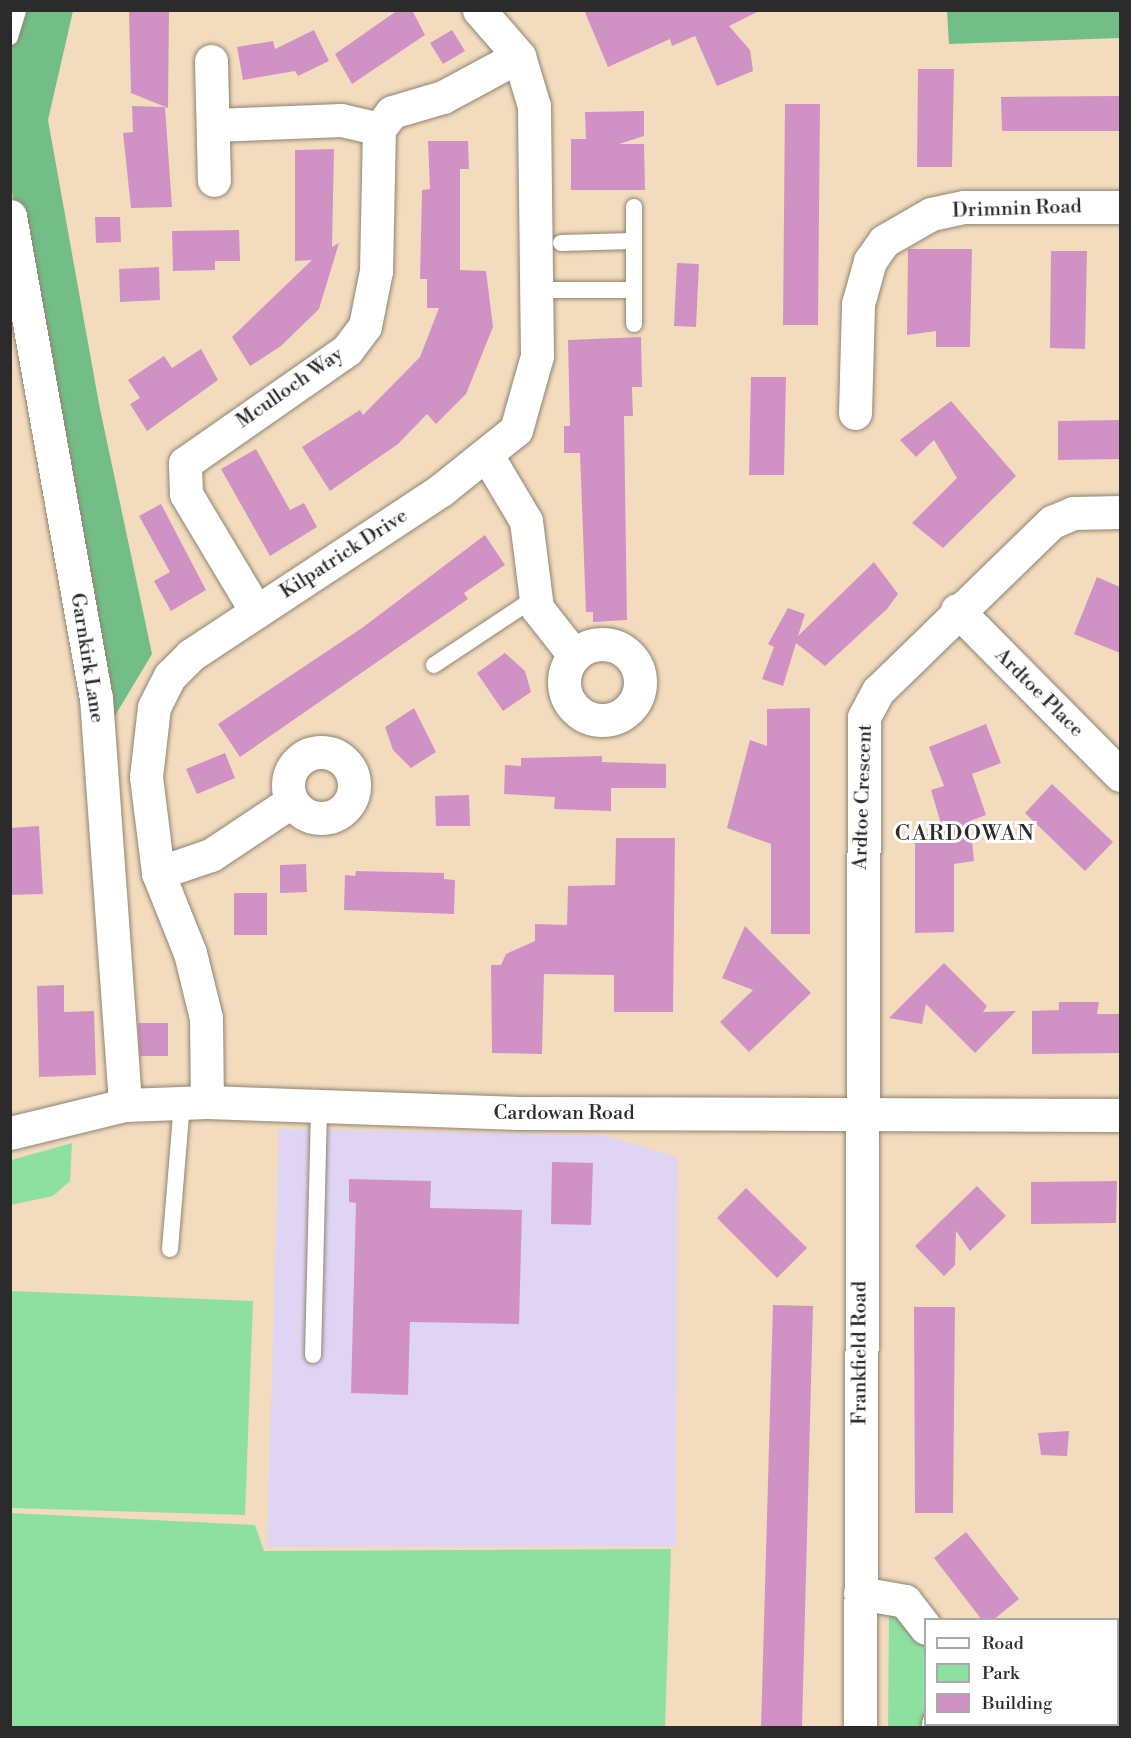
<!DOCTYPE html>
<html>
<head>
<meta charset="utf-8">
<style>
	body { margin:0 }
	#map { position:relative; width:1131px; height:1738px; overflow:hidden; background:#f3dcbe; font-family:"Libre Bodoni",serif }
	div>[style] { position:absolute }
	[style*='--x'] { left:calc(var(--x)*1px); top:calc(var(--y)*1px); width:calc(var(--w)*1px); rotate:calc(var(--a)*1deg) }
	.built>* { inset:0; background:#e0d4f4 }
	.green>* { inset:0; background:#8ee0a0 }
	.forest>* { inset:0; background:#72be86 }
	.building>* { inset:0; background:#d092c5 }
	.roads { filter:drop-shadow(0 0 2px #8f8474) drop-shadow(0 0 2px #8f8474) }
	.lane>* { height:16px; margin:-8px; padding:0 8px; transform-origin:8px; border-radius:8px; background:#fff }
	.street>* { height:33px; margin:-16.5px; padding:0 16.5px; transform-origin:16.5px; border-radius:16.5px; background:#fff }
	.street>.ring { margin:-16.5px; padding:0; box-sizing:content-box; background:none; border:33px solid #fff; border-radius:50% }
	.secondary>* { height:33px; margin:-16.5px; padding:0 16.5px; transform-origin:16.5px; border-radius:16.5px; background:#fff }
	span { translate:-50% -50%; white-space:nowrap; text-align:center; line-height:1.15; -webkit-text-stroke:6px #fff; paint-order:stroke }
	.street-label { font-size:20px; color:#2b2b2b }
	.quarter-label { font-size:22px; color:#2b2b2b; letter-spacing:1.5px }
	.frame { position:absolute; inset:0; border:12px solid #2b2b2b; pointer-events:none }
	.legend { position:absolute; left:924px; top:1618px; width:195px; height:108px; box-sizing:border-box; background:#fff; border:2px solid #aaa; margin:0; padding:8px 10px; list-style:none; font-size:18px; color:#2b2b2b }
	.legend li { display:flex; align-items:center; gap:12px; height:30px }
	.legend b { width:30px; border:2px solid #aaa }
</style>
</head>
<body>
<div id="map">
	<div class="built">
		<i style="clip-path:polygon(279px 1129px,604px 1135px,677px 1157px,676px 1546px,267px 1547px)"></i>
	</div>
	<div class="green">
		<i style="clip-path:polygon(72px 1143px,70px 1181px,53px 1196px,11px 1205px,11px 1160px)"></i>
		<i style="clip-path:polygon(11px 1291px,253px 1301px,245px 1515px,11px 1508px)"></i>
		<i style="clip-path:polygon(11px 1513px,255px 1525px,264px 1551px,671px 1549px,665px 1727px,11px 1727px)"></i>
		<i style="clip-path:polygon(898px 1614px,925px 1643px,926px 1724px,932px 1727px,888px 1728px,889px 1615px)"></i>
	</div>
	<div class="forest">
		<i style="clip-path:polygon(10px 11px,73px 11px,48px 120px,99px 404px,152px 654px,110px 724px,11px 187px)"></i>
		<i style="clip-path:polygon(947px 11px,1120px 11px,1120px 38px,949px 44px)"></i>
	</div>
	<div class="building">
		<i style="clip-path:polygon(129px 10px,169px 10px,168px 108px,131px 93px)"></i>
		<i style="clip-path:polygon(398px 10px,412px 10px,425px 35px,352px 84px,335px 54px)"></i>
		<i style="clip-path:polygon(584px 10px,761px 10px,729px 26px,750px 50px,753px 71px,717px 86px,695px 36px,672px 46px,670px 39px,608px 67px)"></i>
		<i style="clip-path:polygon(314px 30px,329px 61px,298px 76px,295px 71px,243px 80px,237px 47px,273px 41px,275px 49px)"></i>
		<i style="clip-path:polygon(452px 30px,465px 51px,443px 64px,430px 43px)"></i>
		<i style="clip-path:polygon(918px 69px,954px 69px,952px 167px,917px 167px)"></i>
		<i style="clip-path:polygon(1120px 96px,1120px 131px,1002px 131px,1001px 97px)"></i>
		<i style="clip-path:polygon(785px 104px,820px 104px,818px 325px,783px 325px)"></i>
		<i style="clip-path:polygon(132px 106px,165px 107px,172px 207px,131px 208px,123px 133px,133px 132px)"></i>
		<i style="clip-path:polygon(644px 111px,644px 136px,619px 144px,644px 144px,645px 190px,571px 190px,571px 139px,586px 139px,585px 112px)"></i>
		<i style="clip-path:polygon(428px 141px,468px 141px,469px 169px,460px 169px,460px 270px,486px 271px,493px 327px,466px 394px,436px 424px,427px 414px,398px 444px,330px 491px,302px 447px,360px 410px,363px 415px,420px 357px,439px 308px,427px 308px,427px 279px,420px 279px,422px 190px,430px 189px)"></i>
		<i style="clip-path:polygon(334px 149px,332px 247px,339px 243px,319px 309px,281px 346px,250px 366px,232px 337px,312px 260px,295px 261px,295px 150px)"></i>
		<i style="clip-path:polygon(95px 217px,120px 217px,121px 242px,96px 243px)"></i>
		<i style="clip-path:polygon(239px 230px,240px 261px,215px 261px,215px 270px,173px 271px,172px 231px)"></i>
		<i style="clip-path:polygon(908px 249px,972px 249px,970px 347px,936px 347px,936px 331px,907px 335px)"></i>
		<i style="clip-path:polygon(1051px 251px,1087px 251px,1085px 349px,1050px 348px)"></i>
		<i style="clip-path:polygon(677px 263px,699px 264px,696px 327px,674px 326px)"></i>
		<i style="clip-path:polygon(159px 267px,160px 300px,120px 302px,119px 269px)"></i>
		<i style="clip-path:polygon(641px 337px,642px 387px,632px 387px,633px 416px,624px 416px,627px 620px,593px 622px,593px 612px,586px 612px,580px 453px,564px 453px,564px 426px,570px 426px,568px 340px)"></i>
		<i style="clip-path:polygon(201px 349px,218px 380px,147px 431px,130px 404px,140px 398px,128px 380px,164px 356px,172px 368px)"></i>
		<i style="clip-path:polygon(751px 377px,786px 377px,784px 475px,749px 475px)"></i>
		<i style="clip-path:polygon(951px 401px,1016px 476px,943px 548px,912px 523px,957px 478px,934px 440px,916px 457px,900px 440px)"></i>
		<i style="clip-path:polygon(1120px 420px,1120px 459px,1058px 460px,1058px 421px)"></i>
		<i style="clip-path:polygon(256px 449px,290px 510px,304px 503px,317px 527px,270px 556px,221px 469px)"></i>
		<i style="clip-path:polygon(161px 504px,206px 590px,171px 611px,154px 581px,170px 572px,139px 516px)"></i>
		<i style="clip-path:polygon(485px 535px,505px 565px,464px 593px,468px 599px,240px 757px,218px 724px,362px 628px)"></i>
		<i style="clip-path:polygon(874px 562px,898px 594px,887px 609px,825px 666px,796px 643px,783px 686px,762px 679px,774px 647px,768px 644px,788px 608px,805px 614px,798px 636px)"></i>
		<i style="clip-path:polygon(1097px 577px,1120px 587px,1120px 653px,1074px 634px)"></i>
		<i style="clip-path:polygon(505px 653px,525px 671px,531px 692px,503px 711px,477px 673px)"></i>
		<i style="clip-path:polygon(414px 708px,436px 752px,411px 768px,393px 750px,385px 727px)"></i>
		<i style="clip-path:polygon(810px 708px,810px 934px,771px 934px,771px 844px,727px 828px,750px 740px,767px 746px,767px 709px)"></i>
		<i style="clip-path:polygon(986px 724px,1001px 763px,972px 774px,986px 815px,970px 821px,974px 861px,954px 864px,954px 932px,915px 933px,915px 834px,944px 834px,931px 790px,944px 786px,929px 747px)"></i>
		<i style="clip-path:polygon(225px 753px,235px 778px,197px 794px,186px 769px)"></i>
		<i style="clip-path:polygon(602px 756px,602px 762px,666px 764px,666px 788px,611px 788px,611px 811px,554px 809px,555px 797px,504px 794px,505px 765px,521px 766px,521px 758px)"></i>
		<i style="clip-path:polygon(1052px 784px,1113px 842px,1085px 871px,1025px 813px)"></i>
		<i style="clip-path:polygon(469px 795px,470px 826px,436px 826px,435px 796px)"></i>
		<i style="clip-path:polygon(39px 826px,43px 894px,10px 895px,10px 828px)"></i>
		<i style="clip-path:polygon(616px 838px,675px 838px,673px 1012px,614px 1012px,614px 975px,544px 974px,542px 1054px,492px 1053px,491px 965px,501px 965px,506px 954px,535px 941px,535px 924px,567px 925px,568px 886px,615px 885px)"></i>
		<i style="clip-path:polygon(306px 864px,307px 892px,280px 893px,280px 865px)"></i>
		<i style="clip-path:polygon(356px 871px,444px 873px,444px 879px,455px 880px,454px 914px,344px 910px,345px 875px,355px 876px)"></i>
		<i style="clip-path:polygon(234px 893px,267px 893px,267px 935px,234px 935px)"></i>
		<i style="clip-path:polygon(745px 926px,811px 993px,749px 1052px,720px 1022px,753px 990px,722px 978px)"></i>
		<i style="clip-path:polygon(944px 963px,987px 1006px,983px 1012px,1016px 1011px,975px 1053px,926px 1004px,922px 1024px,889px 1018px)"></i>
		<i style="clip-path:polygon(64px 985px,64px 1012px,94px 1011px,96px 1075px,39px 1077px,37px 986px)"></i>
		<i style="clip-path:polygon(1059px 1002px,1099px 1002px,1097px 1014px,1120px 1014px,1120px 1053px,1032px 1054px,1032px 1011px,1059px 1010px)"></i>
		<i style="clip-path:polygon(138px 1023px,168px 1023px,168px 1056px,140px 1056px)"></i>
		<i style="clip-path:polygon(552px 1162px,593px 1163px,591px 1225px,551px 1224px)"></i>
		<i style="clip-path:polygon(349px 1179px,431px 1181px,430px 1208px,522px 1210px,519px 1324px,410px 1322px,408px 1395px,351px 1393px,356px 1203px,349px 1202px)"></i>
		<i style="clip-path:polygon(1117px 1181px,1116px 1223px,1031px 1224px,1031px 1182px)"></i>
		<i style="clip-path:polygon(977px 1186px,1006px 1216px,970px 1251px,956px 1231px,955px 1265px,944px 1276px,915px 1246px)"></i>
		<i style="clip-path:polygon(746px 1188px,807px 1248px,777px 1278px,717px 1218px)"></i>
		<i style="clip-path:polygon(773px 1305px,813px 1306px,802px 1728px,761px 1728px)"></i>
		<i style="clip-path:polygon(914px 1307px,955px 1307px,953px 1513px,915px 1513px)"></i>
		<i style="clip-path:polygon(1069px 1431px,1067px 1456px,1041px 1455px,1038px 1433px)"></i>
		<i style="clip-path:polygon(966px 1532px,1019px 1599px,993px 1620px,982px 1620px,934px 1558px)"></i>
	</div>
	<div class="roads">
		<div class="lane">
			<i style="--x:10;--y:37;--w:28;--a:-73"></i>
			<i style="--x:561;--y:243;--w:72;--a:-1.6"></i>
			<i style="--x:536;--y:290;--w:97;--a:0"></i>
			<i style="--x:634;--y:324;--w:117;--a:-90"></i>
			<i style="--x:434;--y:665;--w:121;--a:-33.6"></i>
			<i style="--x:170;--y:1249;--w:146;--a:-85.3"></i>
			<i style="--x:313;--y:1355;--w:246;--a:-88.6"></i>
		</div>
		<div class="street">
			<i style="--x:211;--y:61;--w:119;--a:88.6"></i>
			<i style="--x:214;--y:125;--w:127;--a:-2.3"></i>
			<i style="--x:341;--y:120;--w:39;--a:13"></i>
			<i style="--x:379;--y:129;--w:21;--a:-53"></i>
			<i style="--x:392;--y:112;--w:53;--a:-16.4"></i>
			<i style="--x:443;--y:97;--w:86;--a:-28.3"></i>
			<i style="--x:10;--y:216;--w:490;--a:79.9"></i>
			<i style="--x:96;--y:698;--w:408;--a:85.9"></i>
			<i style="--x:855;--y:413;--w:109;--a:-88.4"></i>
			<i style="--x:858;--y:304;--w:45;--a:-74.4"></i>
			<i style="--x:870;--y:261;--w:24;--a:-55"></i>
			<i style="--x:884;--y:241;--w:54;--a:-29.9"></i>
			<i style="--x:931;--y:214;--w:34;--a:-12"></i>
			<i style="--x:964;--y:207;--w:156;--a:0"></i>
			<i style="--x:488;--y:457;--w:74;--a:59.3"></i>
			<i style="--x:526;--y:521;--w:88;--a:82.8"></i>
			<i style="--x:537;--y:608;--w:60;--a:51.8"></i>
			<i style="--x:957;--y:610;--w:232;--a:45.3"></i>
			<i style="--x:256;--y:611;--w:136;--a:-120.9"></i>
			<i style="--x:186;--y:494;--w:31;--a:-92"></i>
			<i style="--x:185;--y:463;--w:198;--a:-34.9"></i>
			<i style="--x:347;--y:350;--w:30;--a:-53"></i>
			<i style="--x:365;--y:326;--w:56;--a:-78.7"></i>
			<i style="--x:376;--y:271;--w:142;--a:-88.8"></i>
			<i class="ring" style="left:564px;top:644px;width:43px;height:43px"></i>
			<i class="ring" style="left:288px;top:752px;width:33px;height:33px"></i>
			<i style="--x:158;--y:873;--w:56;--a:-18.8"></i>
			<i style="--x:211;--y:855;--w:97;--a:-33.7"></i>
			<i style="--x:207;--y:1102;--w:312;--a:2"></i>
			<i style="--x:519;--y:1113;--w:601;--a:0.19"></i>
			<i style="--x:860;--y:1593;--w:46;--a:10.1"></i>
			<i style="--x:905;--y:1601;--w:34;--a:52"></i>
			<i style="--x:938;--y:1724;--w:4;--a:90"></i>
			<i style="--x:860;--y:1728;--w:1011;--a:-89.77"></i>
			<i style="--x:864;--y:717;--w:30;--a:-62"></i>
			<i style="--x:878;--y:691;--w:243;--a:-44.2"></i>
			<i style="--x:1052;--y:522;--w:23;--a:-23"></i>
			<i style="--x:1073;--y:513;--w:47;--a:-1.2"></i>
		</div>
		<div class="secondary">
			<i style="--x:10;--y:1133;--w:118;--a:-13.7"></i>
			<i style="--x:125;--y:1105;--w:82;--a:-2.1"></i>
			<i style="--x:207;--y:1102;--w:84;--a:-90.7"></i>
			<i style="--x:206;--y:1018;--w:67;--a:-103.8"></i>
			<i style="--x:190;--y:953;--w:86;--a:-111.8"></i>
			<i style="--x:158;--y:873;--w:97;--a:-97.1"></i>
			<i style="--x:146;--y:777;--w:70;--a:-83.5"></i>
			<i style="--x:154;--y:707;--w:35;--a:-63"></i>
			<i style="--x:170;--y:676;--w:30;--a:-45"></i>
			<i style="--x:191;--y:655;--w:300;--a:-33.4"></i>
			<i style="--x:441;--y:490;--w:96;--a:-38.7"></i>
			<i style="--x:516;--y:430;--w:77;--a:-74.2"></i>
			<i style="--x:537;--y:356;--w:250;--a:-90.7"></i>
			<i style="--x:534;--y:106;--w:52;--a:-106.7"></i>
			<i style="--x:519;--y:56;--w:61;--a:-131"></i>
		</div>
	</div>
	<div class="street-label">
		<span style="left:1017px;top:209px;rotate:-2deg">Drimnin Road</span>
		<span style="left:290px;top:388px;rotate:-35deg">Mculloch Way</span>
		<span style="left:344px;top:554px;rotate:-33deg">Kilpatrick Drive</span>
		<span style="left:87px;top:658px;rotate:81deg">Garnkirk Lane</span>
		<span style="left:1039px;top:693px;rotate:45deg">Ardtoe Place</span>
		<span style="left:863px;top:797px;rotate:-88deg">Ardtoe Crescent</span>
		<span style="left:564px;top:1113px">Cardowan Road</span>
		<span style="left:860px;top:1353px;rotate:-90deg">Frankfield Road</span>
	</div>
	<div class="quarter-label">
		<span style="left:965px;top:834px">CARDOWAN</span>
	</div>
	<div class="frame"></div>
	<ul class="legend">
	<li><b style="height:8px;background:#fff"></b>Road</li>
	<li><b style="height:16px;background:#8ee0a0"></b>Park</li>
	<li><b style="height:16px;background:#d092c5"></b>Building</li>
	</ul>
</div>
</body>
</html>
